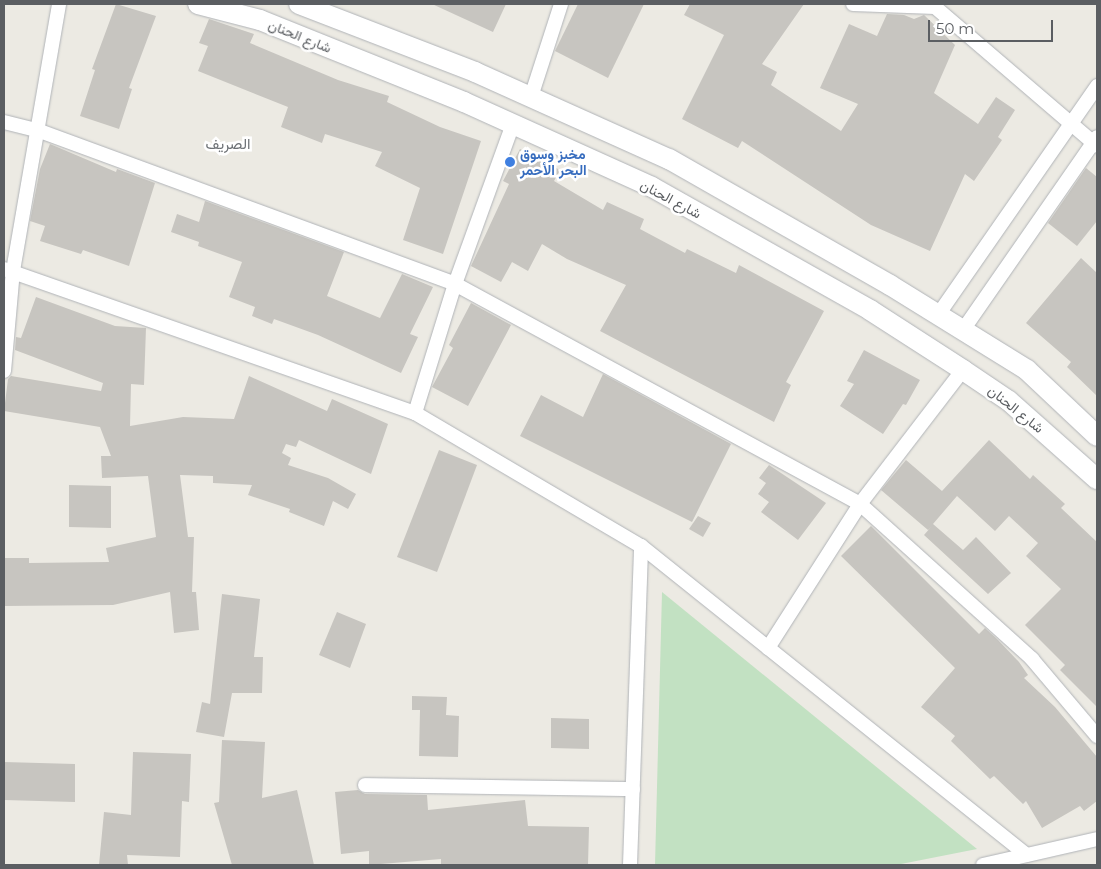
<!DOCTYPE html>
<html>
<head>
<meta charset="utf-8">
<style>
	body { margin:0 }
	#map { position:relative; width:1101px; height:869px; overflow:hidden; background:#eceae3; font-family:Montserrat,Vazirmatn,sans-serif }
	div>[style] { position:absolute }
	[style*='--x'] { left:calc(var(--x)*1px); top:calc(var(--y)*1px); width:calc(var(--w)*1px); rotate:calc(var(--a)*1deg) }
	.green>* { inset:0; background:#c2e1c2 }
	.building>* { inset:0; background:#c7c5c0 }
	.roads { filter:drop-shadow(0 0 1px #b0b3b7) drop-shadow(0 0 1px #b0b3b7) }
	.minor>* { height:14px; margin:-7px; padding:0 7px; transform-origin:7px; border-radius:7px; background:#fff }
	.secondary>* { height:20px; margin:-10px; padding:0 10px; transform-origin:10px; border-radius:10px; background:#fff }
	.dots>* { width:14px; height:14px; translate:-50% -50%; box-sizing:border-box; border:2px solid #fff; border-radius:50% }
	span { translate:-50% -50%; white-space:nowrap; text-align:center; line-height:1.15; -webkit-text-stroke:5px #fff; paint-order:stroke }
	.street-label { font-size:14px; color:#5b5e62 }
	.shop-label { font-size:14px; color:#366cbe; font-weight:700 }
	.left { translate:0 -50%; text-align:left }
	.neighbourhood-label { font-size:15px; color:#6c7074 }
	.frame { position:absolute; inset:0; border:5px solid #5b5e62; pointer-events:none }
	.scale { position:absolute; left:928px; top:20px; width:125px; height:22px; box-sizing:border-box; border:2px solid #5b5e62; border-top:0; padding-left:6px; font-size:15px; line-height:18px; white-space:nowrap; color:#5b5e62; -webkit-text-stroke:4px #fff; paint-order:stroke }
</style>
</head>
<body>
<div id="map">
	<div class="green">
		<i style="clip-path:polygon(662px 592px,977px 849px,896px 865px,655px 865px)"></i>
	</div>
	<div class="building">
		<i style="clip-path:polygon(116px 4px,156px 16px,129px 88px,132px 89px,119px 129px,80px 116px,95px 70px,92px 69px)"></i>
		<i style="clip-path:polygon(432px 4px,506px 4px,493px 32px)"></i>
		<i style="clip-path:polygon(578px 4px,644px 4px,608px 78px,555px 51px)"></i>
		<i style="clip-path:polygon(690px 4px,804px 4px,762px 64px,777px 72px,771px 85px,841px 131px,858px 104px,820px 88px,849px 24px,877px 36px,887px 14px,904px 15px,914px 19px,924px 15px,955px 45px,934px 93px,978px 124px,996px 97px,1015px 110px,998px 137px,1002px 140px,974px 181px,965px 174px,930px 251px,871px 225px,742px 141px,738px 148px,682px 119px,724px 35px,684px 15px)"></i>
		<i style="clip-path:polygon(209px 19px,254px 34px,250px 43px,338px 80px,389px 96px,387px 102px,440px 127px,481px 141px,443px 254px,403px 240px,420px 188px,375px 166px,382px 152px,325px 134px,322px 143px,281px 127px,288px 107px,198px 71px,208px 46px,199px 43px)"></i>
		<i style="clip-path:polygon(50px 144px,116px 172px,117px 169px,155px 183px,129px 266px,83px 250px,81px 254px,40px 241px,45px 226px,30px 221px,40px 169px)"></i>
		<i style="clip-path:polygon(520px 149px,560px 170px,554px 181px,603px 210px,607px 202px,644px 219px,640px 229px,685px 253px,687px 249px,736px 273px,739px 265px,824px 311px,786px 382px,791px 385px,774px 422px,600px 331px,626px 285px,567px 259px,542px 244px,528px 271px,512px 262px,501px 282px,471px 266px,509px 184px,503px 181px)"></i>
		<i style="clip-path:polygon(1086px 168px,1097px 177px,1097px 221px,1077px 246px,1048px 223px)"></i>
		<i style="clip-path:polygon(205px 201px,344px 252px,327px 296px,380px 318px,402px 274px,433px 287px,410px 334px,418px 337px,401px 373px,318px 335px,274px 319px,272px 324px,252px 316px,255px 307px,229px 297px,242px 262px,198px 246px,199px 242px,171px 232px,177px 214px,199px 222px)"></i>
		<i style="clip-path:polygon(1081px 258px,1097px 273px,1097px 396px,1067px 367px,1071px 362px,1026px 323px)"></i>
		<i style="clip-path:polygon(36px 297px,115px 326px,146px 328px,144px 385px,131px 384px,130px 426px,183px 417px,234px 419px,249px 376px,327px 411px,332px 399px,388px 424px,371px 474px,299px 440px,296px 447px,286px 444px,282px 453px,291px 458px,288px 465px,328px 478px,356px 494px,348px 509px,333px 501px,324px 526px,289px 512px,290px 509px,248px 495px,252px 485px,213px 483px,213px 476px,180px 475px,188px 537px,194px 537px,192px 592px,196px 592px,199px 630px,174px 633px,170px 592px,113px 605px,4px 606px,4px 558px,29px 558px,29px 563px,109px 562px,106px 548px,156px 537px,148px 476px,102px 478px,101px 456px,111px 456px,100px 427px,4px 411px,8px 379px,11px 376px,101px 391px,103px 383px,15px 350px,16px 337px,21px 338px)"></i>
		<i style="clip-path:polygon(471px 303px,511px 325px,468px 406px,432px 387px,453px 348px,449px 345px)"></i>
		<i style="clip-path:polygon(864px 350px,920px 380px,906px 405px,903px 404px,883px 434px,840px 406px,854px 384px,847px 381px)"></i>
		<i style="clip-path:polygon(603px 374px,731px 444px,692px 522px,520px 436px,541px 395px,583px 417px)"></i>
		<i style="clip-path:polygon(989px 440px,1030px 479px,1033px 475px,1065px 504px,1061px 508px,1097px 542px,1097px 707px,1060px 670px,1065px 665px,1025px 625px,1061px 589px,1026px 556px,1038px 543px,1009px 516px,995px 531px,957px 496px,933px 524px,963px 550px,976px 537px,1011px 573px,988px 594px,924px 535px,931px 527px,928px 530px,881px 490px,906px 460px,942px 491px)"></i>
		<i style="clip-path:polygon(439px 450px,477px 465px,437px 572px,397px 557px)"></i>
		<i style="clip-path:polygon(769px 465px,826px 503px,798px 540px,761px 512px,769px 502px,758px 494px,766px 483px,759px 478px)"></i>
		<i style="clip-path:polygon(69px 485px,111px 486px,111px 528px,69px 527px)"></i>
		<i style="clip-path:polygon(698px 516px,711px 523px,703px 537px,689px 529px)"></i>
		<i style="clip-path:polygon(871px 526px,979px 634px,985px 628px,997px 639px,1019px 662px,1028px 675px,1024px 678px,1055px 707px,1097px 757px,1097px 801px,1084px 811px,1080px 806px,1042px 828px,1026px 801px,1023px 804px,994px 776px,990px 779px,951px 741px,955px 736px,921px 707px,955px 668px,841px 556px)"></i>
		<i style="clip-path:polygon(222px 594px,260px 599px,254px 657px,263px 657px,262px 693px,232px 693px,224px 737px,196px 732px,202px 702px,210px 704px)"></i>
		<i style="clip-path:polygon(337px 612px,366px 624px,350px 668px,319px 655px)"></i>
		<i style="clip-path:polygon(412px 696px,447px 697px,446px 715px,459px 716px,458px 757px,419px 756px,420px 710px,412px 710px)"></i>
		<i style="clip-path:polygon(551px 718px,589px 719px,589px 749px,551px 748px)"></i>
		<i style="clip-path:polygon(222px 740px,265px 742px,262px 798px,297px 790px,314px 865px,232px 865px,214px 803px,219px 802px)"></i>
		<i style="clip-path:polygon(133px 752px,191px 754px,189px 802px,182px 801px,180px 857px,127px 855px,128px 865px,99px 865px,104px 812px,131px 815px)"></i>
		<i style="clip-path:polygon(4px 762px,75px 764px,75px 802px,4px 800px)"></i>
		<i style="clip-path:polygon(358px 790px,365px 794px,427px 795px,428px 810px,525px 800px,528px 826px,589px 827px,588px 865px,441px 865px,441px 859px,369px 865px,369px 851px,341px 854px,335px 792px)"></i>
	</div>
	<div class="roads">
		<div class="minor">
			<i style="--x:853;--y:4;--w:82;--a:2.1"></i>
			<i style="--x:935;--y:7;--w:213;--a:40.6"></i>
			<i style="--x:531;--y:97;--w:98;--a:-72.1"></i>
			<i style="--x:4;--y:122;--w:34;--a:14"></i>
			<i style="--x:37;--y:130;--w:445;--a:20.2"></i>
			<i style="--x:455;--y:284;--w:461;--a:28.5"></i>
			<i style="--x:860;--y:504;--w:232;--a:42"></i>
			<i style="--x:1032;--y:659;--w:101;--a:49.8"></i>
			<i style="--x:4;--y:269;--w:435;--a:19.3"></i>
			<i style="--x:415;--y:413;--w:262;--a:30.5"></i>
			<i style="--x:641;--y:546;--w:494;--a:38.7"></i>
			<i style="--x:938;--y:315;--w:279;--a:-55.2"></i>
			<i style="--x:963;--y:330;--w:235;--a:-55.2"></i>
			<i style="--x:4;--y:371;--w:100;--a:-84.9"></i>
			<i style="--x:13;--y:271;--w:271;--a:-80.2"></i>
			<i style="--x:415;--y:413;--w:135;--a:-72.8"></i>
			<i style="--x:455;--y:284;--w:170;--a:-70.1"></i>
			<i style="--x:768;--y:648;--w:171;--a:-57.4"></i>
			<i style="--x:860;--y:504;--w:169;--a:-52.5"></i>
			<i style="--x:365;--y:785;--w:268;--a:0.9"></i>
			<i style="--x:630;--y:865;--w:319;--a:-88"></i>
			<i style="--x:983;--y:865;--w:117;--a:-12.8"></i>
		</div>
		<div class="secondary">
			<i style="--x:198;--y:4;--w:64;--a:14.5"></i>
			<i style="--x:260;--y:20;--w:220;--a:21.9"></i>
			<i style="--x:464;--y:102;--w:206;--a:24.3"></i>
			<i style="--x:652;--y:187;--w:250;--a:29.4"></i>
			<i style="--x:870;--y:310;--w:111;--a:32.8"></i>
			<i style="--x:963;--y:370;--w:55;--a:34"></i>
			<i style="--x:1009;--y:401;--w:118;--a:41.6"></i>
			<i style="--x:299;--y:4;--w:189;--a:21.1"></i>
			<i style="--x:475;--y:72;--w:213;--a:24.2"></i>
			<i style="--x:669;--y:159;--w:254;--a:29.7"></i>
			<i style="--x:890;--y:285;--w:161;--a:31.8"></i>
			<i style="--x:1027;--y:370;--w:96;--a:43.3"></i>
		</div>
	</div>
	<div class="dots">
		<i style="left:510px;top:162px;background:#3f7fe0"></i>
	</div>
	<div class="street-label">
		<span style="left:300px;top:36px;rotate:22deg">شارع الحنان</span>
		<span style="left:671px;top:199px;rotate:28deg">شارع الحنان</span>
		<span style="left:1016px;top:409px;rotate:39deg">شارع الحنان</span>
	</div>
	<div class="shop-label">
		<span class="left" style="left:520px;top:162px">مخبز وسوق<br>البحر الأحمر</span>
	</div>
	<div class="neighbourhood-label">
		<span style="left:228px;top:144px">الصريف</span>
	</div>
	<div class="frame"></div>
	<div class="scale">50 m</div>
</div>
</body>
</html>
